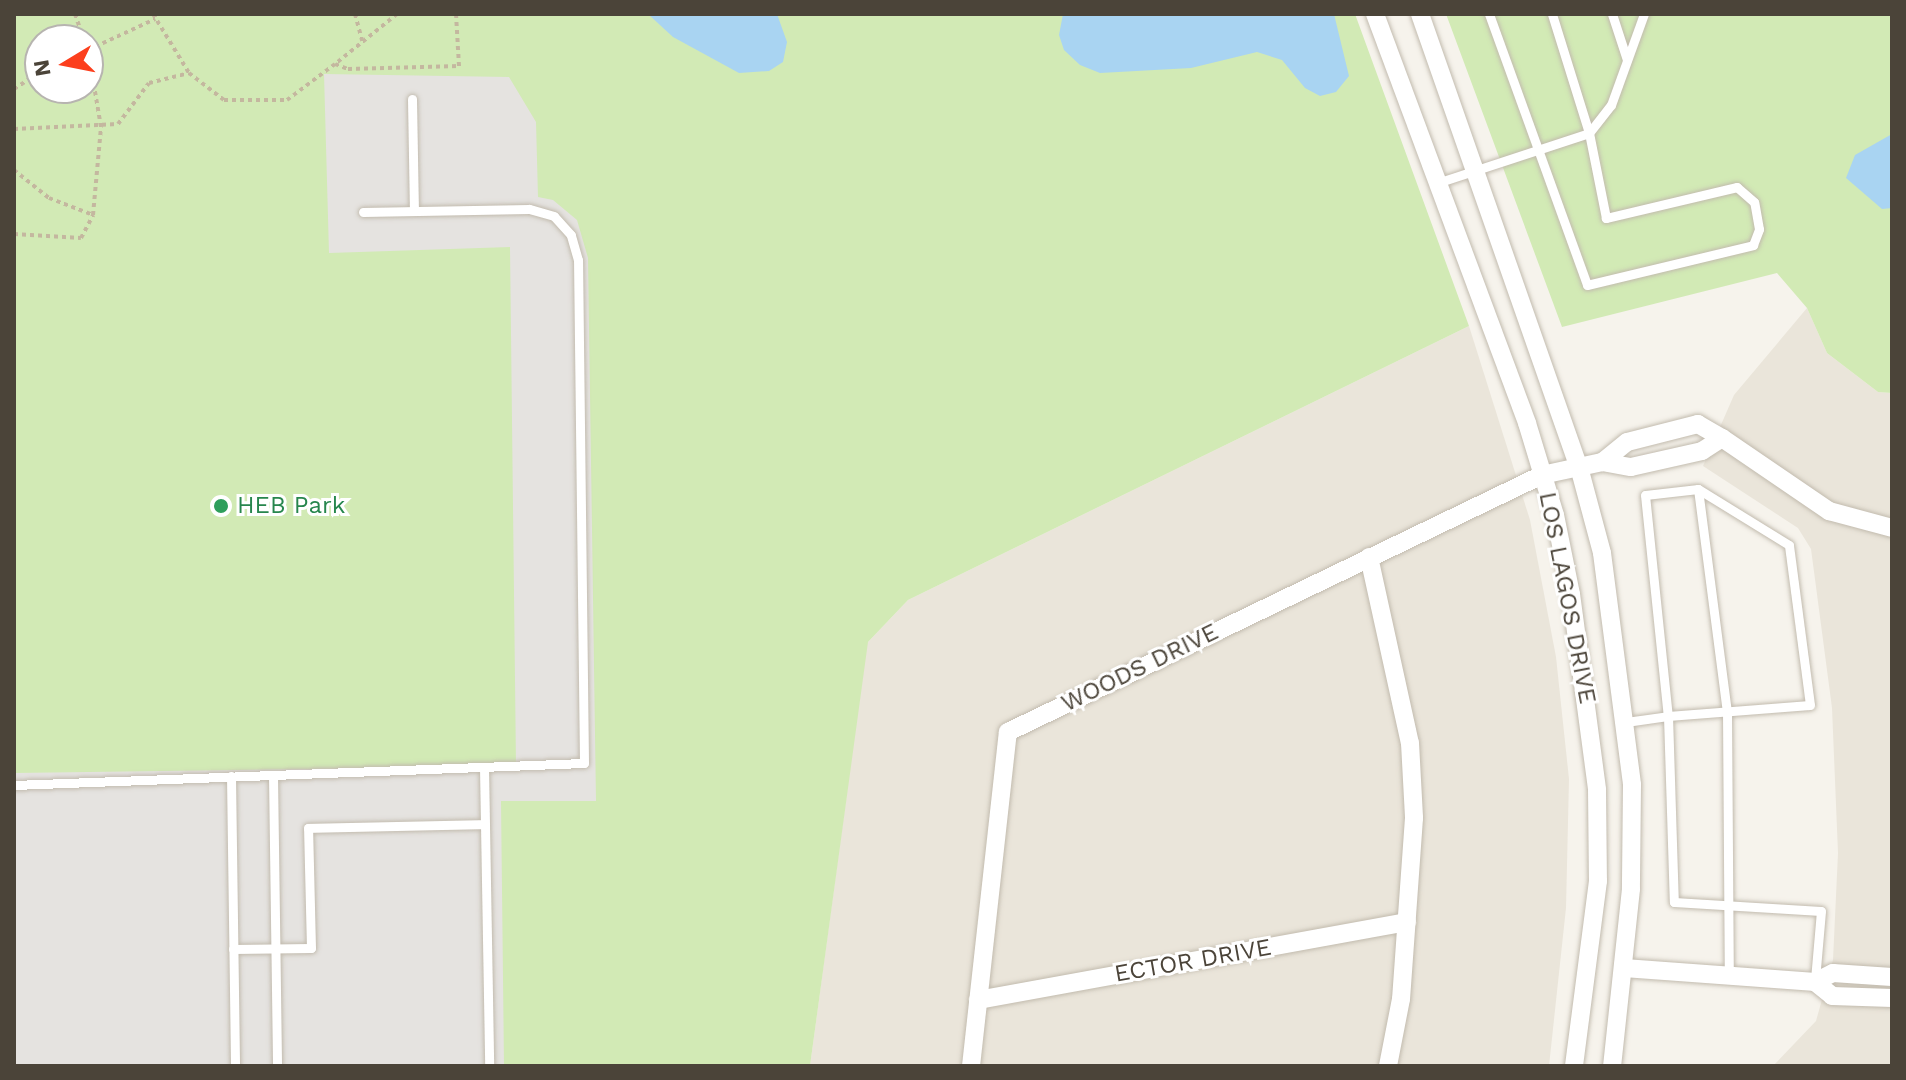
<!DOCTYPE html>
<html>
<head>
<meta charset="utf-8">
<style>
	body { margin:0 }
	#map { position:relative; width:1906px; height:1080px; overflow:hidden; background:#f6f3ec; font-family:"Work Sans",sans-serif }
	div>[style] { position:absolute }
	[style*='--x'] { left:calc(var(--x)*1px); top:calc(var(--y)*1px); width:calc(var(--w)*1px); rotate:calc(var(--a)*1deg) }
	.residential>* { inset:0; background:#eae5da }
	.green>* { inset:0; background:#d2eab5 }
	.parking>* { inset:0; background:#e5e3e0 }
	.water>* { inset:0; background:#a9d4f2 }
	.path>* { height:4px; margin-top:-2px; transform-origin:0; background:repeating-linear-gradient(90deg,#c4b79f 0 4px,transparent 0 8px) }
	.roads { filter:drop-shadow(0 0 2px #c2bbae) drop-shadow(0 0 2px #c2bbae) }
	.lane>* { height:9px; margin:-4.5px; padding:0 4.5px; transform-origin:4.5px; border-radius:4.5px; background:#fff }
	.street>* { height:18px; margin:-9px; padding:0 9px; transform-origin:9px; border-radius:9px; background:#fff }
	.dots>* { width:22px; height:22px; translate:-50% -50%; box-sizing:border-box; border:4px solid #fff; border-radius:50% }
	span { translate:-50% -50%; white-space:nowrap; text-align:center; line-height:1.15; -webkit-text-stroke:6px #fff; paint-order:stroke }
	.leisure-label { font-size:24px; color:#27864d }
	.left { translate:0 -50%; text-align:left }
	.street-label { font-size:24px; color:#4b4439 }
	.frame { position:absolute; inset:0; border:16px solid #4b4439; pointer-events:none }
	.north { position:absolute; left:24px; top:24px; width:80px; height:80px; box-sizing:border-box; background:#fff; border:2px solid #b7b4b0; border-radius:50%; rotate:260deg; font-size:22px; font-weight:700; line-height:32px; text-align:center; color:#4b4439 }
	.north::after { content:''; display:block; margin:auto; width:28px; height:36px; background:#fc3f1d; clip-path:polygon(50% 0,100% 100%,50% 72%,0 100%) }
</style>
</head>
<body>
<div id="map">
	<div class="residential">
		<i style="clip-path:polygon(1807px 308px,1827px 353px,1878px 392px,1892px 393px,1892px 1066px,1773px 1066px,1816px 1021px,1833px 960px,1838px 853px,1832px 708px,1811px 549px,1798px 528px,1703px 466px,1734px 395px)"></i>
		<i style="clip-path:polygon(1469px 326px,1530px 520px,1556px 657px,1569px 779px,1566px 908px,1549px 1066px,810px 1066px,867px 643px,908px 600px)"></i>
	</div>
	<div class="green">
		<i style="clip-path:polygon(evenodd,14px 14px,1355px 14px,1469px 326px,908px 600px,868px 642px,810px 1066px,14px 1066px,14px 14px,40px 40px,88px 40px,88px 88px,40px 88px,40px 40px)"></i>
		<i style="clip-path:polygon(1446px 14px,1892px 14px,1892px 393px,1878px 392px,1827px 353px,1807px 308px,1777px 273px,1562px 327px)"></i>
	</div>
	<div class="parking">
		<i style="clip-path:polygon(324px 74px,509px 77px,536px 122px,538px 197px,553px 200px,577px 220px,588px 258px,596px 801px,501px 801px,504px 1066px,14px 1066px,14px 773px,516px 766px,510px 247px,329px 253px)"></i>
	</div>
	<div class="water">
		<i style="clip-path:polygon(648px 14px,777px 14px,787px 42px,783px 62px,769px 71px,739px 73px,673px 37px)"></i>
		<i style="clip-path:polygon(1063px 14px,1334px 14px,1349px 76px,1336px 92px,1320px 96px,1305px 88px,1282px 60px,1257px 52px,1191px 68px,1100px 73px,1080px 65px,1064px 50px,1059px 35px)"></i>
		<i style="clip-path:polygon(1892px 134px,1892px 208px,1882px 209px,1846px 178px,1855px 155px)"></i>
	</div>
	<div class="path">
		<i style="--x:75;--y:14;--w:28;--a:71"></i>
		<i style="--x:153;--y:14;--w:69;--a:58.6"></i>
		<i style="--x:189;--y:73;--w:44;--a:37.6"></i>
		<i style="--x:224;--y:100;--w:63;--a:0"></i>
		<i style="--x:287;--y:100;--w:60;--a:-36.9"></i>
		<i style="--x:355;--y:14;--w:28;--a:75"></i>
		<i style="--x:397;--y:14;--w:80;--a:141.1"></i>
		<i style="--x:335;--y:64;--w:14;--a:21"></i>
		<i style="--x:348;--y:69;--w:111;--a:-1.5"></i>
		<i style="--x:459;--y:66;--w:52;--a:-93.3"></i>
		<i style="--x:88;--y:50;--w:74;--a:-24.8"></i>
		<i style="--x:14;--y:89;--w:31;--a:-33"></i>
		<i style="--x:14;--y:129;--w:104;--a:-2.8"></i>
		<i style="--x:118;--y:124;--w:51;--a:-52.9"></i>
		<i style="--x:149;--y:83;--w:41;--a:-14"></i>
		<i style="--x:14;--y:170;--w:45;--a:38.7"></i>
		<i style="--x:49;--y:198;--w:47;--a:21.1"></i>
		<i style="--x:93;--y:215;--w:88;--a:-84.8"></i>
		<i style="--x:101;--y:127;--w:78;--a:-99.6"></i>
		<i style="--x:14;--y:234;--w:67;--a:3.4"></i>
		<i style="--x:81;--y:238;--w:26;--a:-62"></i>
	</div>
	<div class="roads">
		<div class="lane">
			<i style="--x:1489;--y:14;--w:288;--a:70.1"></i>
			<i style="--x:1587;--y:285;--w:171;--a:-13.5"></i>
			<i style="--x:1753;--y:245;--w:17;--a:-69"></i>
			<i style="--x:1759;--y:229;--w:27;--a:-100"></i>
			<i style="--x:1754;--y:202;--w:23;--a:-139"></i>
			<i style="--x:1737;--y:187;--w:135;--a:166.7"></i>
			<i style="--x:1606;--y:218;--w:87;--a:-101.3"></i>
			<i style="--x:1589;--y:133;--w:125;--a:-107.3"></i>
			<i style="--x:1612;--y:14;--w:48;--a:71.9"></i>
			<i style="--x:412;--y:99;--w:112;--a:89"></i>
			<i style="--x:1440;--y:182;--w:157;--a:-18.2"></i>
			<i style="--x:1589;--y:133;--w:36;--a:-52"></i>
			<i style="--x:1611;--y:105;--w:97;--a:-70.1"></i>
			<i style="--x:1698;--y:489;--w:225;--a:82.6"></i>
			<i style="--x:1727;--y:712;--w:264;--a:89.6"></i>
			<i style="--x:1626;--y:722;--w:42;--a:-8.1"></i>
			<i style="--x:1668;--y:716;--w:142;--a:-4.4"></i>
			<i style="--x:1810;--y:705;--w:161;--a:-97.5"></i>
			<i style="--x:1789;--y:545;--w:107;--a:-148.4"></i>
			<i style="--x:1698;--y:489;--w:53;--a:173.5"></i>
			<i style="--x:1645;--y:495;--w:222;--a:84.1"></i>
			<i style="--x:1668;--y:716;--w:186;--a:88.2"></i>
			<i style="--x:1674;--y:902;--w:147;--a:3.5"></i>
			<i style="--x:1821;--y:911;--w:69;--a:95"></i>
			<i style="--x:484;--y:767;--w:299;--a:89"></i>
			<i style="--x:273;--y:775;--w:291;--a:89.2"></i>
			<i style="--x:231;--y:776;--w:290;--a:89.2"></i>
			<i style="--x:14;--y:785;--w:570;--a:-2.21"></i>
			<i style="--x:584;--y:763;--w:503;--a:-90.68"></i>
			<i style="--x:578;--y:260;--w:26;--a:-106"></i>
			<i style="--x:571;--y:235;--w:25;--a:-132"></i>
			<i style="--x:554;--y:216;--w:26;--a:-164"></i>
			<i style="--x:529;--y:209;--w:166;--a:179"></i>
			<i style="--x:233;--y:949;--w:78;--a:-0.7"></i>
			<i style="--x:311;--y:948;--w:120;--a:-91.4"></i>
			<i style="--x:308;--y:828;--w:177;--a:-1.3"></i>
		</div>
		<div class="street">
			<i style="--x:1375;--y:14;--w:436;--a:69.6"></i>
			<i style="--x:1527;--y:423;--w:96;--a:73.1"></i>
			<i style="--x:1555;--y:515;--w:81;--a:78.6"></i>
			<i style="--x:1571;--y:594;--w:198;--a:82.4"></i>
			<i style="--x:1597;--y:790;--w:91;--a:89.4"></i>
			<i style="--x:1598;--y:881;--w:187;--a:97.4"></i>
			<i style="--x:1420;--y:14;--w:480;--a:70.7"></i>
			<i style="--x:1579;--y:467;--w:89;--a:75"></i>
			<i style="--x:1602;--y:553;--w:234;--a:82.6"></i>
			<i style="--x:1632;--y:785;--w:104;--a:90.6"></i>
			<i style="--x:1631;--y:889;--w:178;--a:96.1"></i>
			<i style="--x:1722;--y:438;--w:130;--a:34.3"></i>
			<i style="--x:1829;--y:511;--w:65;--a:15.1"></i>
			<i style="--x:1369;--y:557;--w:190;--a:77.6"></i>
			<i style="--x:1410;--y:743;--w:75;--a:86.9"></i>
			<i style="--x:1414;--y:818;--w:181;--a:94.1"></i>
			<i style="--x:1401;--y:999;--w:68;--a:101"></i>
			<i style="--x:1624;--y:968;--w:192;--a:4.2"></i>
			<i style="--x:1815;--y:982;--w:20;--a:-27"></i>
			<i style="--x:1833;--y:973;--w:59;--a:3.9"></i>
			<i style="--x:1815;--y:982;--w:22;--a:39"></i>
			<i style="--x:1832;--y:996;--w:60;--a:1.9"></i>
			<i style="--x:978;--y:1000;--w:436;--a:-10.3"></i>
			<i style="--x:971;--y:1066;--w:336;--a:-83.7"></i>
			<i style="--x:1008;--y:732;--w:593;--a:-25.7"></i>
			<i style="--x:1542;--y:475;--w:61;--a:-12.2"></i>
			<i style="--x:1602;--y:462;--w:29;--a:10"></i>
			<i style="--x:1631;--y:467;--w:73;--a:-12.7"></i>
			<i style="--x:1702;--y:451;--w:24;--a:-33"></i>
			<i style="--x:1722;--y:438;--w:28;--a:-150"></i>
			<i style="--x:1698;--y:424;--w:73;--a:165.8"></i>
			<i style="--x:1627;--y:442;--w:32;--a:141"></i>
		</div>
	</div>
	<div class="dots">
		<i style="left:221px;top:506px;background:#2e9e5b"></i>
	</div>
	<div class="leisure-label">
		<span class="left" style="left:237px;top:506px">HEB Park</span>
	</div>
	<div class="street-label">
		<span style="left:1567px;top:598px;rotate:79deg">LOS LAGOS DRIVE</span>
		<span style="left:1140px;top:668px;rotate:-26deg">WOODS DRIVE</span>
		<span style="left:1193px;top:961px;rotate:-10deg">ECTOR DRIVE</span>
	</div>
	<div class="frame"></div>
	<div class="north">N</div>
</div>
</body>
</html>
